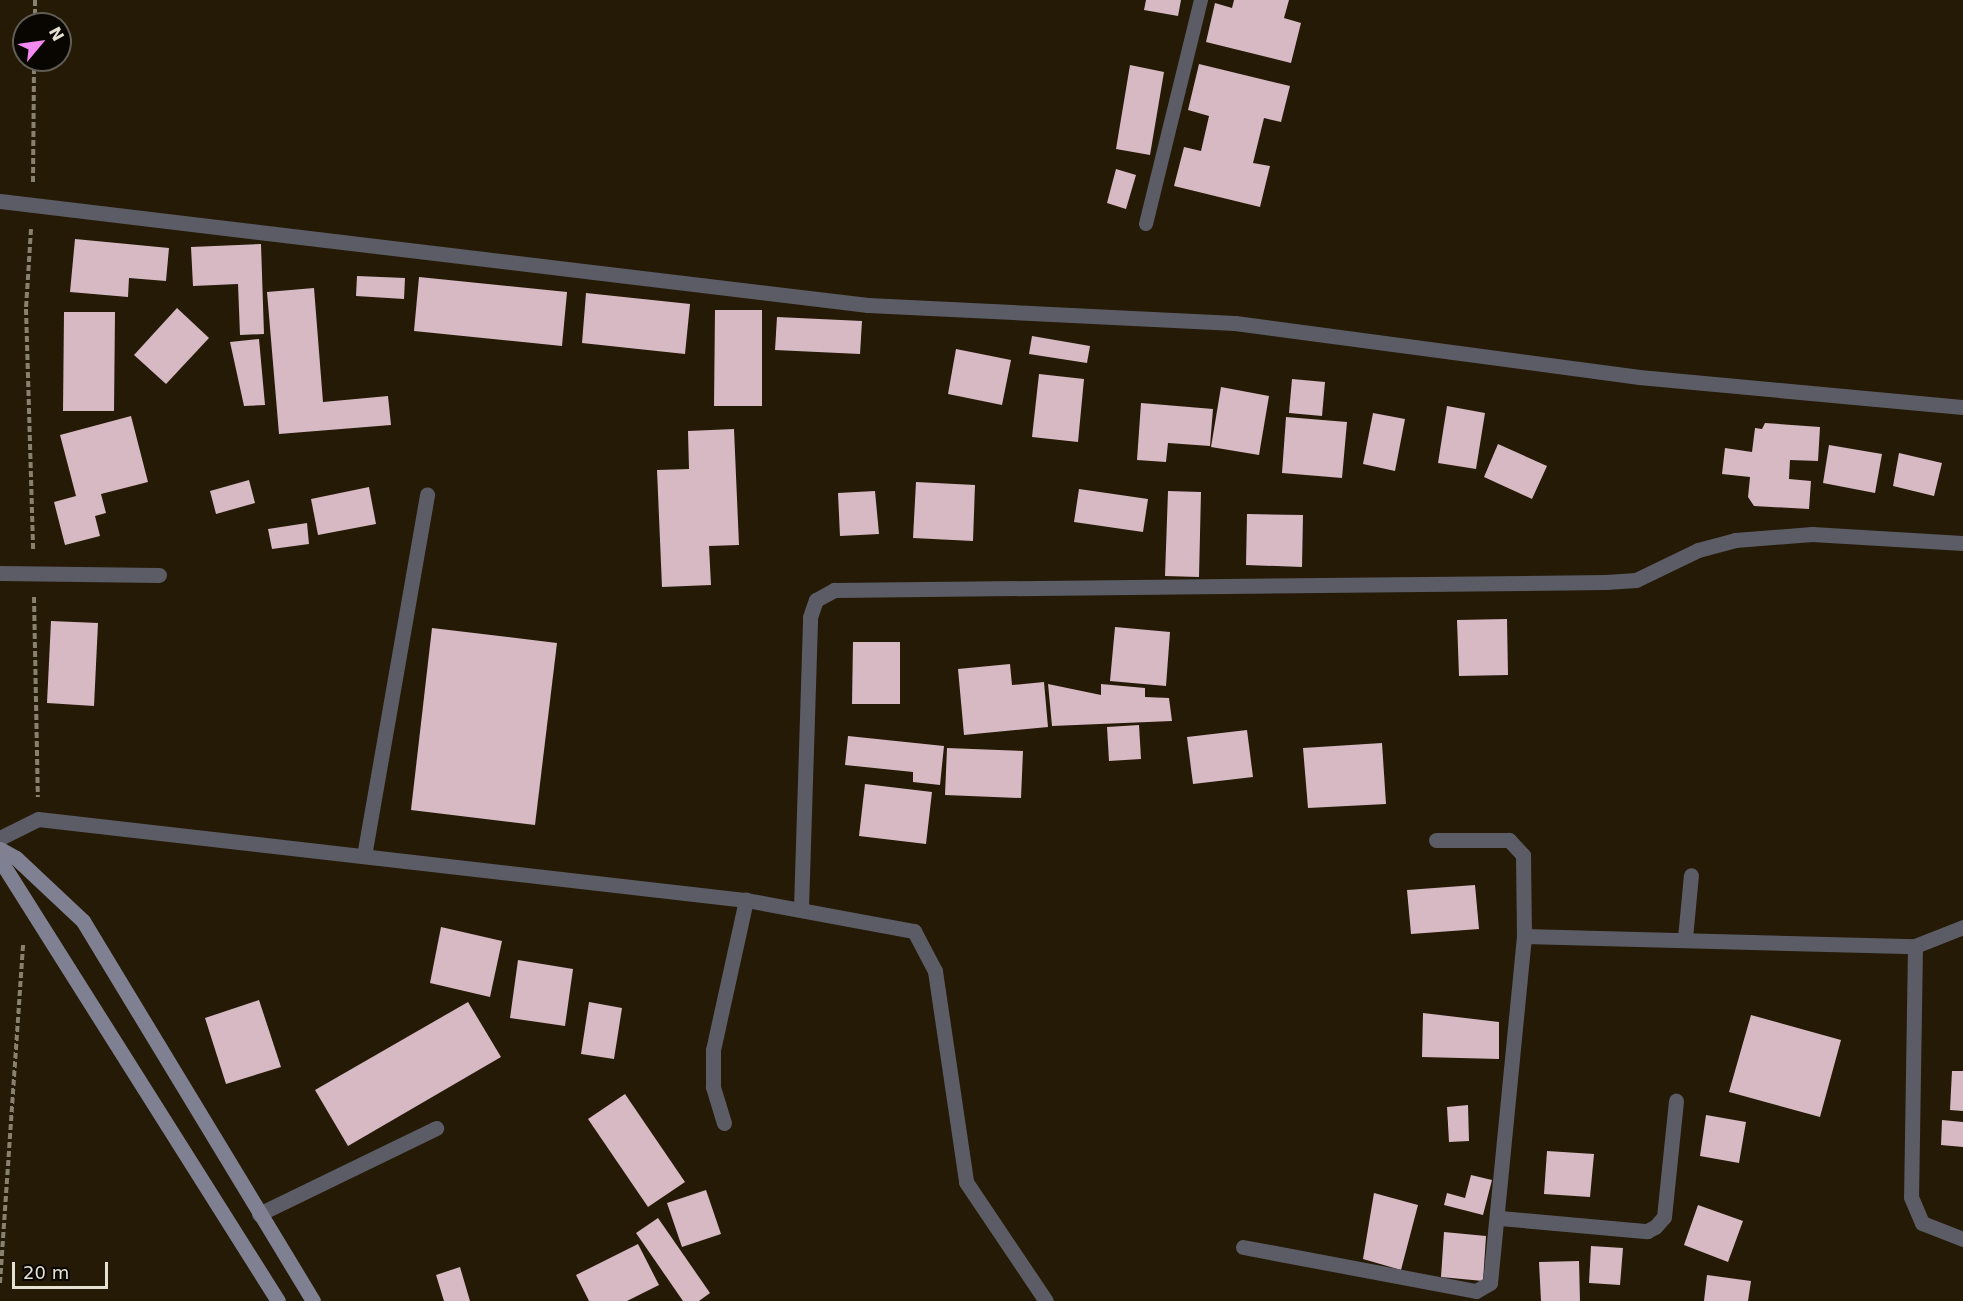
<!DOCTYPE html>
<html>
<head>
<meta charset="utf-8">
<style>
	body { margin:0 }
	#map { position:relative; width:1963px; height:1301px; overflow:hidden; background:#241a06; font-family:"DejaVu Sans",sans-serif }
	div>[style] { position:absolute }
	[style*='--x'] { left:calc(var(--x)*1px); top:calc(var(--y)*1px); width:calc(var(--w)*1px); rotate:calc(var(--a)*1deg) }
	.building>* { inset:0; background:#d7b9c4 }
	.path>* { height:4px; margin-top:-2px; transform-origin:0; background:repeating-linear-gradient(90deg,#898170 0 6px,transparent 0 9px) }
	.service>* { height:14px; margin:-7px; padding:0 7px; transform-origin:7px; border-radius:7px; background:#5b5c66 }
	.minor>* { height:15px; margin:-7.5px; padding:0 7.5px; transform-origin:7.5px; border-radius:7.5px; background:#5b5c66 }
	.secondary>* { height:15px; margin:-7.5px; padding:0 7.5px; transform-origin:7.5px; border-radius:7.5px; background:#7f8091 }
	span { translate:-50% -50%; white-space:nowrap; text-align:center; line-height:1.15; -webkit-text-stroke:6px #090601; paint-order:stroke }
	.north { position:absolute; left:12px; top:12px; width:60px; height:60px; box-sizing:border-box; background:#090601; border:2px solid #615d55; border-radius:50%; rotate:61deg; font-size:16px; font-weight:700; line-height:24px; text-align:center; color:#e6e0d3 }
	.north::after { content:''; display:block; margin:auto; width:21px; height:27px; background:#f38af1; clip-path:polygon(50% 0,100% 100%,50% 72%,0 100%) }
	.scale { position:absolute; left:12px; top:1262px; width:96px; height:27px; box-sizing:border-box; border:3px solid #e6e0d3; border-top:0; padding-left:8px; font-size:18px; line-height:21px; white-space:nowrap; color:#e6e0d3; -webkit-text-stroke:4px #090601; paint-order:stroke }
</style>
</head>
<body>
<div id="map">
	<div class="building">
		<i style="clip-path:polygon(1146px 0,1181px 0,1178px 16px,1144px 10px)"></i>
		<i style="clip-path:polygon(1234px 0,1289px 0,1284px 18px,1301px 23px,1291px 63px,1206px 42px,1215px 3px,1232px 8px)"></i>
		<i style="clip-path:polygon(1199px 64px,1290px 86px,1281px 122px,1264px 118px,1253px 163px,1270px 166px,1260px 207px,1174px 186px,1184px 147px,1201px 151px,1209px 116px,1188px 110px)"></i>
		<i style="clip-path:polygon(1130px 65px,1164px 72px,1150px 155px,1116px 149px)"></i>
		<i style="clip-path:polygon(1116px 169px,1136px 175px,1126px 209px,1107px 203px)"></i>
		<i style="clip-path:polygon(75px 239px,169px 248px,166px 281px,129px 278px,128px 297px,70px 292px)"></i>
		<i style="clip-path:polygon(261px 244px,264px 334px,240px 335px,238px 284px,193px 286px,191px 247px)"></i>
		<i style="clip-path:polygon(357px 276px,405px 278px,404px 299px,356px 296px)"></i>
		<i style="clip-path:polygon(419px 277px,567px 292px,562px 346px,414px 331px)"></i>
		<i style="clip-path:polygon(314px 288px,323px 402px,388px 396px,391px 425px,279px 434px,267px 292px)"></i>
		<i style="clip-path:polygon(586px 293px,690px 304px,685px 354px,582px 343px)"></i>
		<i style="clip-path:polygon(177px 308px,209px 338px,166px 384px,134px 355px)"></i>
		<i style="clip-path:polygon(715px 310px,762px 310px,762px 406px,714px 406px)"></i>
		<i style="clip-path:polygon(64px 312px,115px 312px,114px 411px,63px 411px)"></i>
		<i style="clip-path:polygon(777px 317px,862px 321px,860px 354px,775px 350px)"></i>
		<i style="clip-path:polygon(1032px 336px,1090px 346px,1087px 363px,1029px 354px)"></i>
		<i style="clip-path:polygon(259px 339px,265px 405px,244px 406px,230px 342px)"></i>
		<i style="clip-path:polygon(956px 349px,1011px 360px,1002px 405px,948px 394px)"></i>
		<i style="clip-path:polygon(1039px 374px,1084px 379px,1078px 442px,1032px 437px)"></i>
		<i style="clip-path:polygon(1292px 379px,1325px 382px,1322px 416px,1289px 413px)"></i>
		<i style="clip-path:polygon(1221px 387px,1269px 396px,1259px 455px,1211px 447px)"></i>
		<i style="clip-path:polygon(1141px 403px,1213px 409px,1210px 446px,1168px 443px,1166px 462px,1137px 460px)"></i>
		<i style="clip-path:polygon(1447px 406px,1485px 413px,1476px 469px,1438px 463px)"></i>
		<i style="clip-path:polygon(1373px 413px,1405px 419px,1395px 471px,1363px 464px)"></i>
		<i style="clip-path:polygon(131px 416px,148px 482px,101px 494px,106px 513px,95px 516px,100px 536px,65px 545px,54px 502px,76px 496px,60px 435px)"></i>
		<i style="clip-path:polygon(1286px 417px,1347px 422px,1342px 478px,1282px 473px)"></i>
		<i style="clip-path:polygon(1765px 423px,1820px 427px,1818px 461px,1790px 460px,1789px 479px,1811px 481px,1809px 509px,1754px 506px,1748px 497px,1750px 477px,1722px 474px,1725px 448px,1752px 452px,1755px 428px,1762px 429px)"></i>
		<i style="clip-path:polygon(734px 429px,739px 545px,709px 546px,711px 585px,662px 587px,657px 470px,689px 469px,688px 431px)"></i>
		<i style="clip-path:polygon(1498px 444px,1547px 466px,1532px 499px,1484px 477px)"></i>
		<i style="clip-path:polygon(1829px 445px,1882px 454px,1875px 493px,1823px 483px)"></i>
		<i style="clip-path:polygon(1899px 453px,1942px 463px,1934px 496px,1893px 486px)"></i>
		<i style="clip-path:polygon(249px 480px,255px 503px,216px 514px,210px 491px)"></i>
		<i style="clip-path:polygon(916px 482px,975px 485px,973px 541px,913px 538px)"></i>
		<i style="clip-path:polygon(369px 487px,376px 524px,318px 535px,311px 499px)"></i>
		<i style="clip-path:polygon(1079px 489px,1148px 499px,1143px 532px,1074px 522px)"></i>
		<i style="clip-path:polygon(875px 491px,879px 534px,840px 536px,838px 493px)"></i>
		<i style="clip-path:polygon(1168px 491px,1201px 492px,1199px 577px,1165px 576px)"></i>
		<i style="clip-path:polygon(1247px 514px,1303px 515px,1302px 567px,1246px 565px)"></i>
		<i style="clip-path:polygon(307px 523px,309px 544px,272px 549px,268px 529px)"></i>
		<i style="clip-path:polygon(1507px 619px,1508px 675px,1459px 676px,1457px 620px)"></i>
		<i style="clip-path:polygon(51px 621px,98px 623px,94px 706px,47px 703px)"></i>
		<i style="clip-path:polygon(1115px 627px,1170px 632px,1166px 686px,1110px 681px)"></i>
		<i style="clip-path:polygon(432px 628px,557px 643px,535px 825px,411px 810px)"></i>
		<i style="clip-path:polygon(853px 642px,900px 642px,900px 704px,852px 704px)"></i>
		<i style="clip-path:polygon(1010px 664px,1012px 685px,1044px 682px,1048px 727px,964px 735px,958px 669px)"></i>
		<i style="clip-path:polygon(1048px 684px,1101px 695px,1101px 684px,1145px 688px,1145px 697px,1169px 698px,1172px 721px,1052px 726px)"></i>
		<i style="clip-path:polygon(1139px 725px,1141px 759px,1109px 761px,1107px 727px)"></i>
		<i style="clip-path:polygon(1247px 730px,1253px 777px,1193px 784px,1187px 737px)"></i>
		<i style="clip-path:polygon(848px 736px,944px 746px,940px 785px,913px 782px,913px 772px,845px 765px)"></i>
		<i style="clip-path:polygon(1382px 743px,1386px 804px,1308px 808px,1303px 748px)"></i>
		<i style="clip-path:polygon(947px 748px,1023px 751px,1021px 798px,945px 795px)"></i>
		<i style="clip-path:polygon(865px 784px,932px 792px,926px 844px,859px 836px)"></i>
		<i style="clip-path:polygon(1475px 885px,1479px 929px,1411px 934px,1407px 890px)"></i>
		<i style="clip-path:polygon(441px 927px,502px 941px,490px 997px,430px 983px)"></i>
		<i style="clip-path:polygon(518px 960px,573px 969px,565px 1026px,510px 1018px)"></i>
		<i style="clip-path:polygon(259px 1000px,281px 1067px,226px 1084px,205px 1018px)"></i>
		<i style="clip-path:polygon(468px 1002px,501px 1057px,348px 1146px,315px 1090px)"></i>
		<i style="clip-path:polygon(589px 1002px,622px 1008px,614px 1059px,581px 1054px)"></i>
		<i style="clip-path:polygon(1423px 1013px,1499px 1022px,1499px 1059px,1422px 1057px)"></i>
		<i style="clip-path:polygon(1751px 1015px,1841px 1040px,1820px 1117px,1729px 1092px)"></i>
		<i style="clip-path:polygon(1952px 1071px,1963px 1071px,1963px 1111px,1950px 1110px)"></i>
		<i style="clip-path:polygon(625px 1094px,685px 1182px,648px 1207px,588px 1119px)"></i>
		<i style="clip-path:polygon(1468px 1105px,1469px 1141px,1449px 1142px,1447px 1107px)"></i>
		<i style="clip-path:polygon(1706px 1115px,1746px 1122px,1739px 1163px,1700px 1156px)"></i>
		<i style="clip-path:polygon(1942px 1120px,1963px 1122px,1963px 1147px,1941px 1145px)"></i>
		<i style="clip-path:polygon(1547px 1151px,1594px 1154px,1590px 1197px,1544px 1194px)"></i>
		<i style="clip-path:polygon(1471px 1175px,1492px 1180px,1483px 1215px,1444px 1205px,1447px 1193px,1465px 1198px)"></i>
		<i style="clip-path:polygon(706px 1190px,721px 1234px,682px 1247px,667px 1203px)"></i>
		<i style="clip-path:polygon(1374px 1193px,1418px 1205px,1401px 1270px,1363px 1259px)"></i>
		<i style="clip-path:polygon(1698px 1205px,1743px 1221px,1728px 1262px,1684px 1245px)"></i>
		<i style="clip-path:polygon(658px 1218px,710px 1293px,699px 1301px,683px 1301px,636px 1233px)"></i>
		<i style="clip-path:polygon(1444px 1232px,1486px 1236px,1483px 1281px,1441px 1277px)"></i>
		<i style="clip-path:polygon(638px 1244px,659px 1285px,627px 1301px,589px 1301px,576px 1275px)"></i>
		<i style="clip-path:polygon(1591px 1246px,1623px 1248px,1620px 1285px,1589px 1283px)"></i>
		<i style="clip-path:polygon(1579px 1261px,1580px 1301px,1541px 1301px,1539px 1262px)"></i>
		<i style="clip-path:polygon(460px 1267px,470px 1301px,444px 1301px,436px 1275px)"></i>
		<i style="clip-path:polygon(1707px 1275px,1751px 1281px,1748px 1301px,1704px 1301px)"></i>
	</div>
	<div class="path">
		<i style="--x:35;--y:24;--w:24;--a:-90"></i>
		<i style="--x:33;--y:182;--w:122;--a:-89.5"></i>
		<i style="--x:31;--y:229;--w:80;--a:93.6"></i>
		<i style="--x:26;--y:309;--w:242;--a:88.3"></i>
		<i style="--x:34;--y:597;--w:200;--a:88.9"></i>
		<i style="--x:0;--y:1283;--w:340;--a:-86.1"></i>
	</div>
	<div class="service">
		<i style="--x:1146;--y:224;--w:231;--a:-76.2"></i>
	</div>
	<div class="minor">
		<i style="--x:0;--y:201;--w:874;--a:6.83"></i>
		<i style="--x:868;--y:305;--w:367;--a:2.8"></i>
		<i style="--x:1235;--y:323;--w:408;--a:7.6"></i>
		<i style="--x:1639;--y:377;--w:325;--a:5.3"></i>
		<i style="--x:0;--y:573;--w:159;--a:0.7"></i>
		<i style="--x:0;--y:838;--w:42;--a:-26.6"></i>
		<i style="--x:38;--y:819;--w:713;--a:6.53"></i>
		<i style="--x:746;--y:900;--w:171;--a:10.5"></i>
		<i style="--x:914;--y:931;--w:45;--a:62.3"></i>
		<i style="--x:935;--y:971;--w:213;--a:81.6"></i>
		<i style="--x:966;--y:1182;--w:143;--a:56.1"></i>
		<i style="--x:364;--y:856;--w:367;--a:-80.1"></i>
		<i style="--x:801;--y:908;--w:291;--a:-88.2"></i>
		<i style="--x:810;--y:617;--w:18;--a:-71"></i>
		<i style="--x:816;--y:600;--w:21;--a:-29"></i>
		<i style="--x:834;--y:590;--w:772;--a:-0.59"></i>
		<i style="--x:1606;--y:582;--w:30;--a:-4"></i>
		<i style="--x:1636;--y:580;--w:69;--a:-25.8"></i>
		<i style="--x:1698;--y:550;--w:38;--a:-15"></i>
		<i style="--x:1735;--y:540;--w:77;--a:-4.5"></i>
		<i style="--x:1812;--y:534;--w:151;--a:3.4"></i>
		<i style="--x:1524;--y:936;--w:391;--a:1.5"></i>
		<i style="--x:1915;--y:946;--w:52;--a:-21.6"></i>
		<i style="--x:1685;--y:938;--w:63;--a:-84.6"></i>
		<i style="--x:1915;--y:946;--w:251;--a:90.9"></i>
		<i style="--x:1911;--y:1197;--w:28;--a:67"></i>
		<i style="--x:1922;--y:1223;--w:44;--a:21.3"></i>
		<i style="--x:724;--y:1123;--w:38;--a:-107"></i>
		<i style="--x:713;--y:1087;--w:37;--a:-90"></i>
		<i style="--x:713;--y:1050;--w:154;--a:-77.6"></i>
		<i style="--x:259;--y:1214;--w:197;--a:-25.9"></i>
		<i style="--x:1500;--y:1218;--w:148;--a:5.1"></i>
		<i style="--x:1647;--y:1231;--w:9;--a:-27"></i>
		<i style="--x:1655;--y:1227;--w:13;--a:-48"></i>
		<i style="--x:1664;--y:1217;--w:117;--a:-84.1"></i>
		<i style="--x:1243;--y:1247;--w:237;--a:10.7"></i>
		<i style="--x:1476;--y:1291;--w:16;--a:-30"></i>
		<i style="--x:1490;--y:1283;--w:349;--a:-84.4"></i>
		<i style="--x:1524;--y:936;--w:81;--a:-90.7"></i>
		<i style="--x:1523;--y:855;--w:21;--a:-133"></i>
		<i style="--x:1509;--y:840;--w:73;--a:180"></i>
	</div>
	<div class="secondary">
		<i style="--x:0;--y:849;--w:18;--a:29"></i>
		<i style="--x:16;--y:858;--w:92;--a:43.2"></i>
		<i style="--x:83;--y:921;--w:444;--a:58.8"></i>
		<i style="--x:0;--y:860;--w:521;--a:57.77"></i>
	</div>
	<div class="north">N</div>
	<div class="scale">20 m</div>
</div>
</body>
</html>
